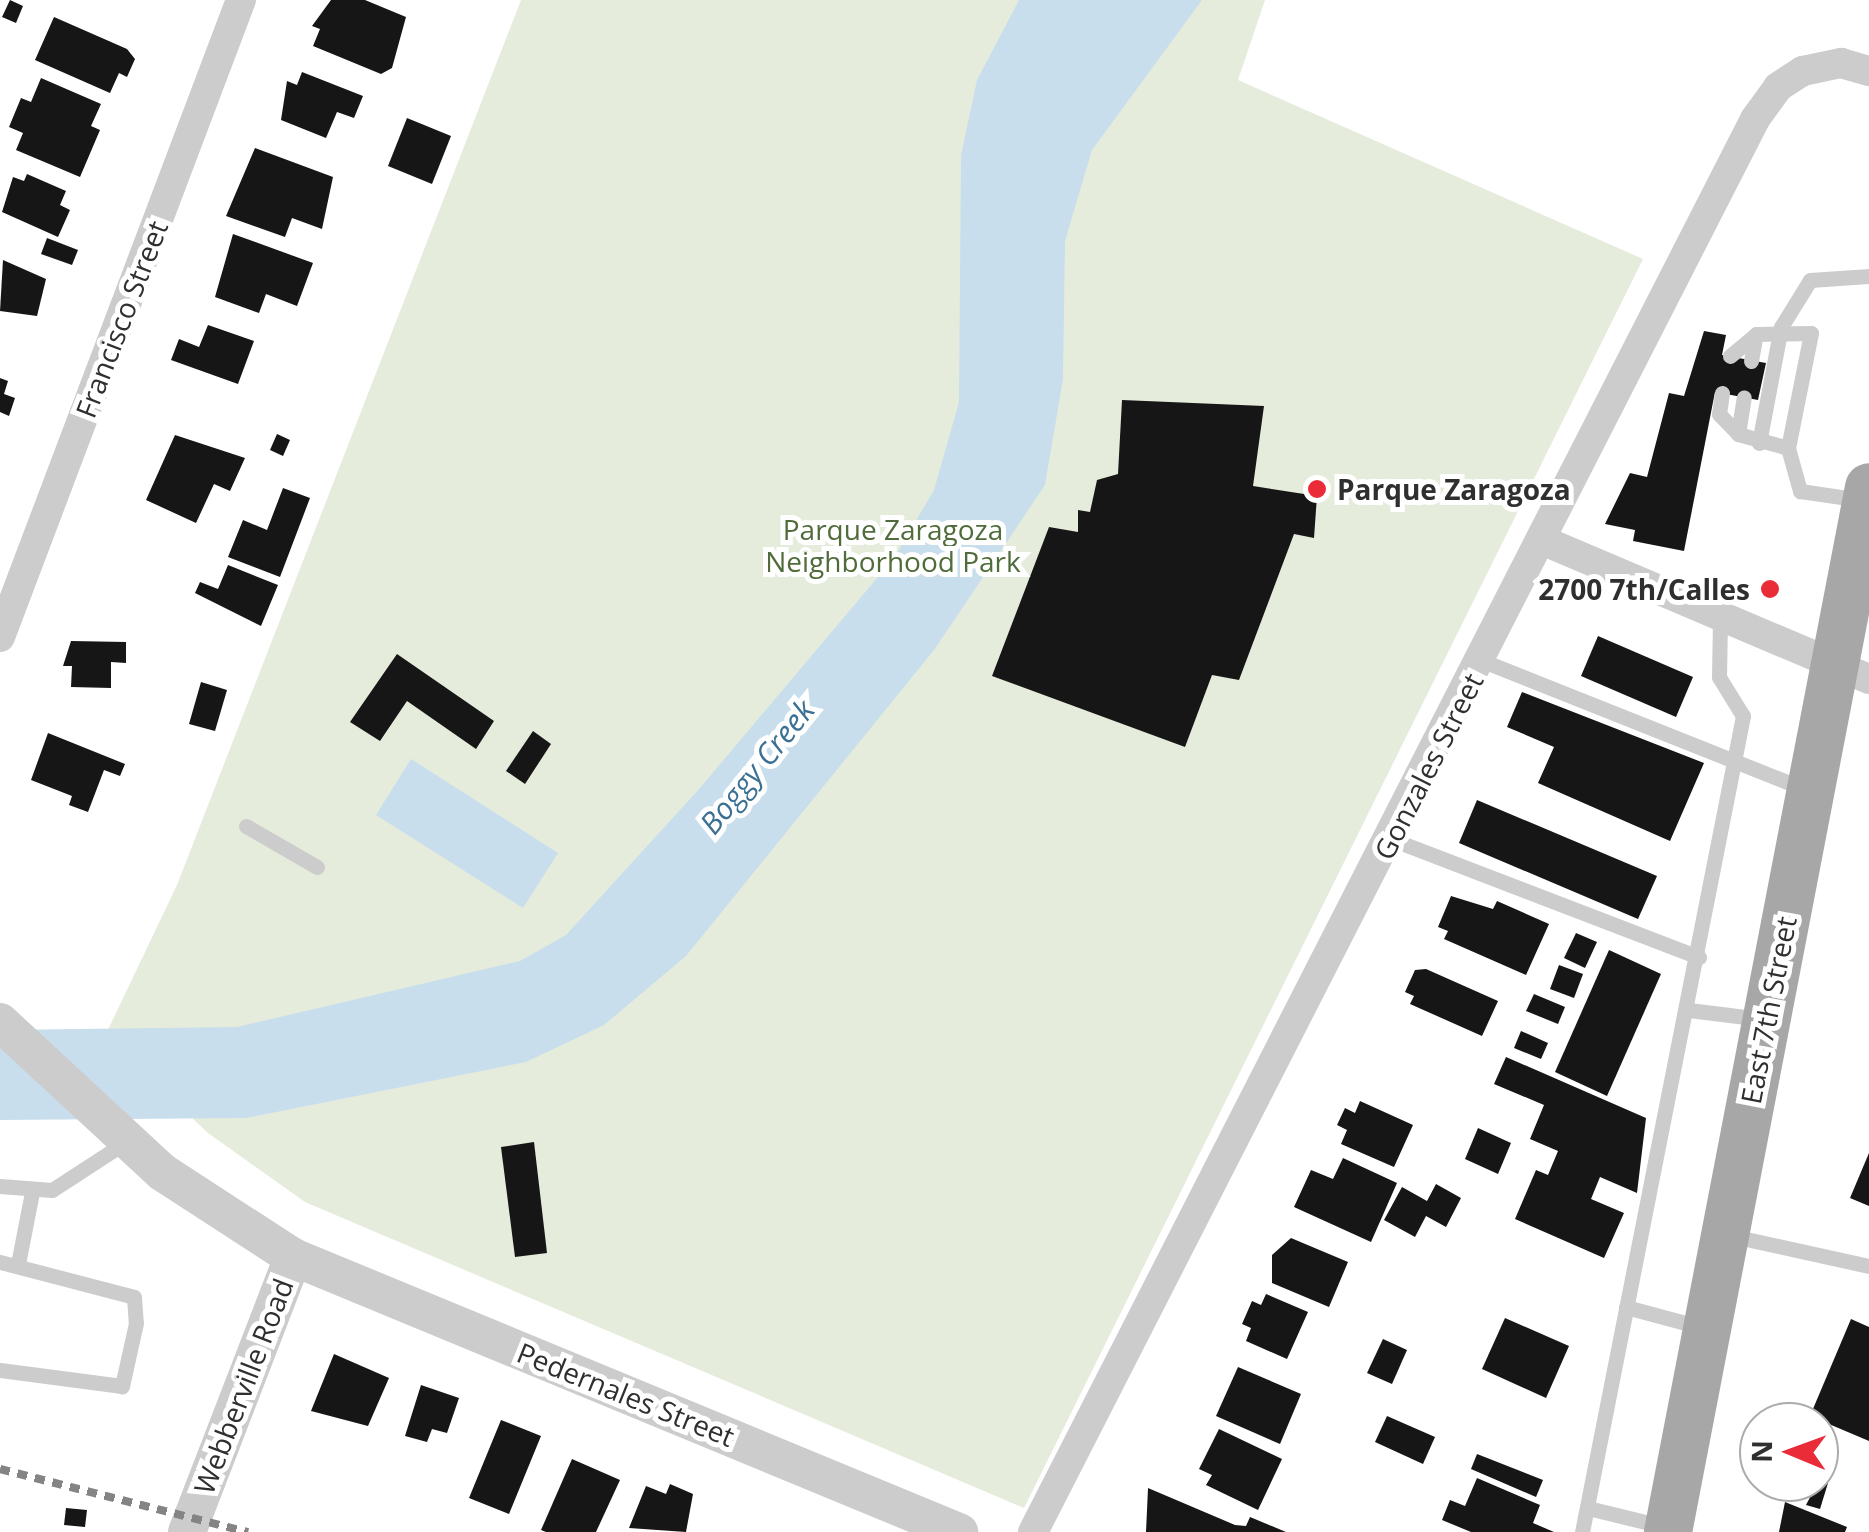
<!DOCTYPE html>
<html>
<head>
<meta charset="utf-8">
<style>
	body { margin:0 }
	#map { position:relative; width:1869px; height:1532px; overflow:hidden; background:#fff; font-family:"Open Sans",sans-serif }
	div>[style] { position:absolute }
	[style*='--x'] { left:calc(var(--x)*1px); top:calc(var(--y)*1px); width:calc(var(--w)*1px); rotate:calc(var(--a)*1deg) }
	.green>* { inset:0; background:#e5ecdc }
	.water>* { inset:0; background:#c8deed }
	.building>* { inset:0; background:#161616 }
	.service>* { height:15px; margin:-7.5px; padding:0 7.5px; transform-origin:7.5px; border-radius:7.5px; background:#ccc }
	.minor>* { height:30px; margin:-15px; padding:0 15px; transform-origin:15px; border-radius:15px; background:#ccc }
	.tertiary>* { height:38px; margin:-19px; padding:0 19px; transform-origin:19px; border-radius:19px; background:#ccc }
	.primary>* { height:48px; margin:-24px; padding:0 24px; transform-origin:24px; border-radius:24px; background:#a7a7a7 }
	.rail>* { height:8px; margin-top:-4px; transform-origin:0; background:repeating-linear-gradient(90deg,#848484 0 10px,transparent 0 18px) }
	.dots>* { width:28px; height:28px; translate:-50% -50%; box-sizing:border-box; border:5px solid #fff; border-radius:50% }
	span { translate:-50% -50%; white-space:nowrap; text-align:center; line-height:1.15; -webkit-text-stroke:10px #fff; paint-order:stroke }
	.street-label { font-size:28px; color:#2f2f2f }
	.poi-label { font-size:28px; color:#2f2f2f; font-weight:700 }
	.left { translate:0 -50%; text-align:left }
	.right { translate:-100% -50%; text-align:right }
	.park-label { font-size:28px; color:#516c3b }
	.water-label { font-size:30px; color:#3a7093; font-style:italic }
	.north { position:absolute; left:1739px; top:1402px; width:100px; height:100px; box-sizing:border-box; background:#fff; border:2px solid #acacac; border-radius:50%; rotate:271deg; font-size:28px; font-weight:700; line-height:40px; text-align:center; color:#2f2f2f }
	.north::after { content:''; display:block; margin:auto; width:35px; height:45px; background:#ea2c39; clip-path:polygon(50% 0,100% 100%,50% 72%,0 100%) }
</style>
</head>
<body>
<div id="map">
	<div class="green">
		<i style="clip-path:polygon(521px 0,1265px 0,1238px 80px,1643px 259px,1024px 1508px,305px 1202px,208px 1133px,105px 1036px,177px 885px)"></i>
	</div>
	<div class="water">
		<i style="clip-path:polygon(1019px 0,1202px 0,1092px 150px,1065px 241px,1063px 379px,1045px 485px,934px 650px,686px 956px,604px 1025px,526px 1062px,246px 1118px,0 1120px,0 1030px,237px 1027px,520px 961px,566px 935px,700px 788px,894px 558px,934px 490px,959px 402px,961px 155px,977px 80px)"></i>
		<i style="clip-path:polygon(411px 759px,558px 853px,523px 908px,376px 815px)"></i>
	</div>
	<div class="building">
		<i style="clip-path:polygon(10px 0,23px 6px,16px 23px,2px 17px)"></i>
		<i style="clip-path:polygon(331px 0,365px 0,406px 17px,392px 68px,381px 74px,313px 46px,320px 29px,312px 26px)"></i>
		<i style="clip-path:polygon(54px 17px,127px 49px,135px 59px,127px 77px,119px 73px,110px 93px,35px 60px)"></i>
		<i style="clip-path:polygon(302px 72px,363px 96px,354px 118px,337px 112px,326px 138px,281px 120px,287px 81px,297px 85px)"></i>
		<i style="clip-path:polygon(41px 78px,101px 104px,91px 126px,100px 130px,80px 177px,16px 150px,23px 133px,9px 127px,21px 98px,31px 102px)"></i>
		<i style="clip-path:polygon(407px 118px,451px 136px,432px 184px,388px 166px)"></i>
		<i style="clip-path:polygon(255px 148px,333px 177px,322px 229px,292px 218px,285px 237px,226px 216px)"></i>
		<i style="clip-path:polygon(27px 174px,66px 191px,60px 205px,70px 210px,58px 237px,2px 212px,13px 177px,24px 181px)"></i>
		<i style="clip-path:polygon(233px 234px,313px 263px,297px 306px,266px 294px,259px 313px,215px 297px)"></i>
		<i style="clip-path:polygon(47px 238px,78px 250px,72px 265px,41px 254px)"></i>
		<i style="clip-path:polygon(3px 260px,46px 279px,37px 316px,0 311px)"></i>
		<i style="clip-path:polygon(208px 325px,254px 341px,238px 384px,171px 360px,179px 339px,199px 347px)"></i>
		<i style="clip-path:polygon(1704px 331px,1726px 335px,1722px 355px,1766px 363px,1758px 400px,1715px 392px,1684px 551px,1633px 541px,1635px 530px,1605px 524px,1630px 473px,1647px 477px,1669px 393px,1684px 396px)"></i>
		<i style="clip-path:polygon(0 378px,8px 381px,4px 394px,15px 398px,9px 416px,0 412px)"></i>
		<i style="clip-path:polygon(1122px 400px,1264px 406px,1253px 486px,1317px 496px,1314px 538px,1294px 534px,1239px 680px,1212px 675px,1185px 747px,992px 676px,1049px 527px,1078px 532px,1078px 510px,1090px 512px,1097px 480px,1118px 474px)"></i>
		<i style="clip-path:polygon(277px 434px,290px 440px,283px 456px,270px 450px)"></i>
		<i style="clip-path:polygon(175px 435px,245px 458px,230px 491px,214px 484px,196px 523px,146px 500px)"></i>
		<i style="clip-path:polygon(283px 488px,310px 498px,280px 577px,228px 557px,243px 520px,267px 530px)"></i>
		<i style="clip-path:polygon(228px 565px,278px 585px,261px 626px,195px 593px,200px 582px,218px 589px)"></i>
		<i style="clip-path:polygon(1598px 636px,1693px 677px,1676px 717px,1581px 676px)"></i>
		<i style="clip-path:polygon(71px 641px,126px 642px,126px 663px,111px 662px,111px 688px,71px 687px,72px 666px,63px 666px)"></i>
		<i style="clip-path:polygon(397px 654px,494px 721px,476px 749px,407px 701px,380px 741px,350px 722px)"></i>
		<i style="clip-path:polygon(201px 682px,227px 690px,215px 731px,189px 724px)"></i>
		<i style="clip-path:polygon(1522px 692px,1704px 763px,1670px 841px,1538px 783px,1554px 747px,1507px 727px)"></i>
		<i style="clip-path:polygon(533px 731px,551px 744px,525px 784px,506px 771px)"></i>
		<i style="clip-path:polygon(48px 733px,125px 764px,120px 776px,104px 770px,88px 812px,69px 805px,72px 796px,31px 780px)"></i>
		<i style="clip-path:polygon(1477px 800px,1657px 876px,1638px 919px,1459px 843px)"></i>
		<i style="clip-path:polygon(1451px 896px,1493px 909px,1497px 901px,1549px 924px,1526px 975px,1444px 939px,1448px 931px,1438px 927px)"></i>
		<i style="clip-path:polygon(1576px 933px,1597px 942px,1585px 968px,1564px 958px)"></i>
		<i style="clip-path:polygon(1609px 950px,1661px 974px,1607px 1096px,1555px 1072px)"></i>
		<i style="clip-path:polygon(1559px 965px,1583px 974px,1574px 998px,1550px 989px)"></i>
		<i style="clip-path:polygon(1426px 969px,1498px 1001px,1482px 1036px,1410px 1004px,1414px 996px,1405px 992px,1415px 970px)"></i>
		<i style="clip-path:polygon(1534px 994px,1565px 1007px,1558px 1024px,1526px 1011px)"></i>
		<i style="clip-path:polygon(1521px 1031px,1548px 1043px,1541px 1059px,1514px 1048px)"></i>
		<i style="clip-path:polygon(1506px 1057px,1646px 1118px,1637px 1193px,1600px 1177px,1591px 1199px,1624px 1213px,1604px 1258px,1515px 1219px,1536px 1170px,1548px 1175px,1558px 1151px,1530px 1139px,1544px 1105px,1494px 1084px)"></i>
		<i style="clip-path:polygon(1360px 1101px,1413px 1125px,1394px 1167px,1341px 1144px,1347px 1130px,1337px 1125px,1345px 1108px,1355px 1113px)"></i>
		<i style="clip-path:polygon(1478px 1128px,1511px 1143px,1498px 1174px,1465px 1159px)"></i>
		<i style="clip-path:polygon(534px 1142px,547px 1253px,515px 1257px,501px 1147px)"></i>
		<i style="clip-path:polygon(1869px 1153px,1869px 1206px,1850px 1198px)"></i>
		<i style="clip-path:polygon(1343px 1158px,1397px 1183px,1371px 1242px,1294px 1207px,1311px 1170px,1333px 1179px)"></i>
		<i style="clip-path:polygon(1436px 1184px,1461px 1198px,1446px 1227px,1426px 1216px,1415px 1237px,1384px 1220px,1402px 1187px,1427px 1201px)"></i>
		<i style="clip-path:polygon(1291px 1238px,1348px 1262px,1329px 1307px,1272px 1283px,1272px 1255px)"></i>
		<i style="clip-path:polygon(1266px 1294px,1308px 1312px,1287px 1359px,1246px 1341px,1251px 1328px,1242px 1324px,1252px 1301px,1261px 1305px)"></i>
		<i style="clip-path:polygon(1505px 1318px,1569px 1346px,1546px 1398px,1482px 1369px)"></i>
		<i style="clip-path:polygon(1851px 1319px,1869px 1327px,1869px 1441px,1810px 1416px)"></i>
		<i style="clip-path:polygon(1383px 1339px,1407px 1350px,1392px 1384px,1367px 1373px)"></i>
		<i style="clip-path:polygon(334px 1354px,389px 1378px,368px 1426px,311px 1411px)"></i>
		<i style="clip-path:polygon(1238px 1367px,1301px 1394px,1280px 1444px,1216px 1416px)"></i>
		<i style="clip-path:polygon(421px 1385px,459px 1398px,447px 1433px,432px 1429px,427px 1442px,405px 1436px)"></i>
		<i style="clip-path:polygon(1387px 1416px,1435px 1437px,1423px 1464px,1375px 1442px)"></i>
		<i style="clip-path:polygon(501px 1420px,541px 1436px,509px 1514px,469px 1498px)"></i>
		<i style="clip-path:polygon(1219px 1429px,1282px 1459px,1258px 1510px,1206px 1485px,1212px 1475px,1199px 1469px)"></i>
		<i style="clip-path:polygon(1477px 1454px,1543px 1480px,1536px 1497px,1471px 1469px)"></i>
		<i style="clip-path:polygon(572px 1459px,620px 1480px,596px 1532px,546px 1532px,541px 1530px)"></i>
		<i style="clip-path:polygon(1477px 1478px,1540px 1505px,1533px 1523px,1554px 1532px,1471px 1532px,1442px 1520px,1450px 1500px,1465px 1506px)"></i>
		<i style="clip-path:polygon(1819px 1480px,1828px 1483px,1820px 1509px,1806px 1505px)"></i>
		<i style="clip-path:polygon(670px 1484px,693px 1494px,686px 1532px,629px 1528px,646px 1486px,666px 1494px)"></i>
		<i style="clip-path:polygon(1148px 1488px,1235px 1525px,1246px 1526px,1250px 1517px,1286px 1532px,1146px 1532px)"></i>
		<i style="clip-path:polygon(1785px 1502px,1847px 1527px,1845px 1532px,1779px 1532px)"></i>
		<i style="clip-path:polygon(66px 1508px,87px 1510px,85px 1527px,64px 1525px)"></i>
	</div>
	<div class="service">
		<i style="--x:1730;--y:356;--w:34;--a:-40"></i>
		<i style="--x:1751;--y:361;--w:27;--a:-80"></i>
		<i style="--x:1756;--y:334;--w:55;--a:-1"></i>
		<i style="--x:1811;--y:333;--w:117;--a:101.3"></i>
		<i style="--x:1788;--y:448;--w:45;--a:74.4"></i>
		<i style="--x:1800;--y:491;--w:63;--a:8.3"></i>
		<i style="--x:1722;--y:393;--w:21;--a:98"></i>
		<i style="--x:1719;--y:414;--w:28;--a:46"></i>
		<i style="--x:1738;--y:434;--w:52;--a:15.6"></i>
		<i style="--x:1738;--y:434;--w:37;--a:-81"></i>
		<i style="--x:1759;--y:443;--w:118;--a:-79.3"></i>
		<i style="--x:1781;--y:327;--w:55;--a:-58.3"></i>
		<i style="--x:1810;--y:280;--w:59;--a:-3.9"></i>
		<i style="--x:1483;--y:661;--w:346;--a:21.7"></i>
		<i style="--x:246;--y:826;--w:82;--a:30"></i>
		<i style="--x:1391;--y:839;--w:330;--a:21"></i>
		<i style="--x:1689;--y:1010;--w:73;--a:7.1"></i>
		<i style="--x:0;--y:1186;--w:52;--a:4.4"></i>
		<i style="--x:52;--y:1190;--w:88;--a:-33"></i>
		<i style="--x:1728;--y:1235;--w:144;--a:12.4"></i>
		<i style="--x:0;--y:1262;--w:138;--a:14.6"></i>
		<i style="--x:134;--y:1297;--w:26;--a:86"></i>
		<i style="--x:136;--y:1323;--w:65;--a:102.5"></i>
		<i style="--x:122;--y:1386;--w:123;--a:-172.5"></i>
		<i style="--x:18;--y:1264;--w:73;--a:-79"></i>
		<i style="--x:1626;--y:1307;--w:77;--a:15.1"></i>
		<i style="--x:1588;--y:1508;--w:76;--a:13.7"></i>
		<i style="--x:1582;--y:1532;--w:832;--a:-78.84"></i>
		<i style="--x:1743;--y:716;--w:46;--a:-121.6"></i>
		<i style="--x:1719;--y:677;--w:59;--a:-89"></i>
	</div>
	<div class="minor">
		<i style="--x:1544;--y:541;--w:353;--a:23"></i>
		<i style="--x:0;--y:637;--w:681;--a:-69.28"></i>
		<i style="--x:1033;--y:1532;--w:1587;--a:-62.93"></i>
		<i style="--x:1755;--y:119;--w:39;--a:-54"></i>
		<i style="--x:1778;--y:87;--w:30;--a:-33"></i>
		<i style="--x:1803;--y:71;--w:39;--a:-12"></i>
		<i style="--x:1841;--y:63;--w:29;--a:16"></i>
	</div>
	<div class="tertiary">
		<i style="--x:0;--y:1022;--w:221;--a:42.8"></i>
		<i style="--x:162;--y:1172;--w:156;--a:33"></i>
		<i style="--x:293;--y:1257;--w:721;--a:22.44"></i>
		<i style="--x:187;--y:1532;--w:295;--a:-68.9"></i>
	</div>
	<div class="primary">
		<i style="--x:1668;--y:1532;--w:1064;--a:-79.11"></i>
	</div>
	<div class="rail">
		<i style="--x:0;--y:1469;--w:256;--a:14.3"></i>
	</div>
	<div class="dots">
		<i style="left:1317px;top:489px;background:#ea2c39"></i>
		<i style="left:1770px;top:589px;background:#ea2c39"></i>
	</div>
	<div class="street-label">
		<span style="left:121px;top:319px;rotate:-69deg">Francisco Street</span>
		<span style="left:1428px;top:766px;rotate:-63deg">Gonzales Street</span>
		<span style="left:1768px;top:1010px;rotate:-79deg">East 7th Street</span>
		<span style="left:243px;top:1386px;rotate:-69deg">Webberville Road</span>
		<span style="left:626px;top:1394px;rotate:22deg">Pedernales Street</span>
	</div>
	<div class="poi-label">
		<span class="left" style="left:1337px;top:489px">Parque Zaragoza</span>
		<span class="right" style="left:1750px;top:589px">2700 7th/Calles</span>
	</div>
	<div class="park-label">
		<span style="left:893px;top:545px">Parque Zaragoza<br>Neighborhood Park</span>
	</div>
	<div class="water-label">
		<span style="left:757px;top:767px;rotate:-51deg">Boggy Creek</span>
	</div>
	<div class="north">N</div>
</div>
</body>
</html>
